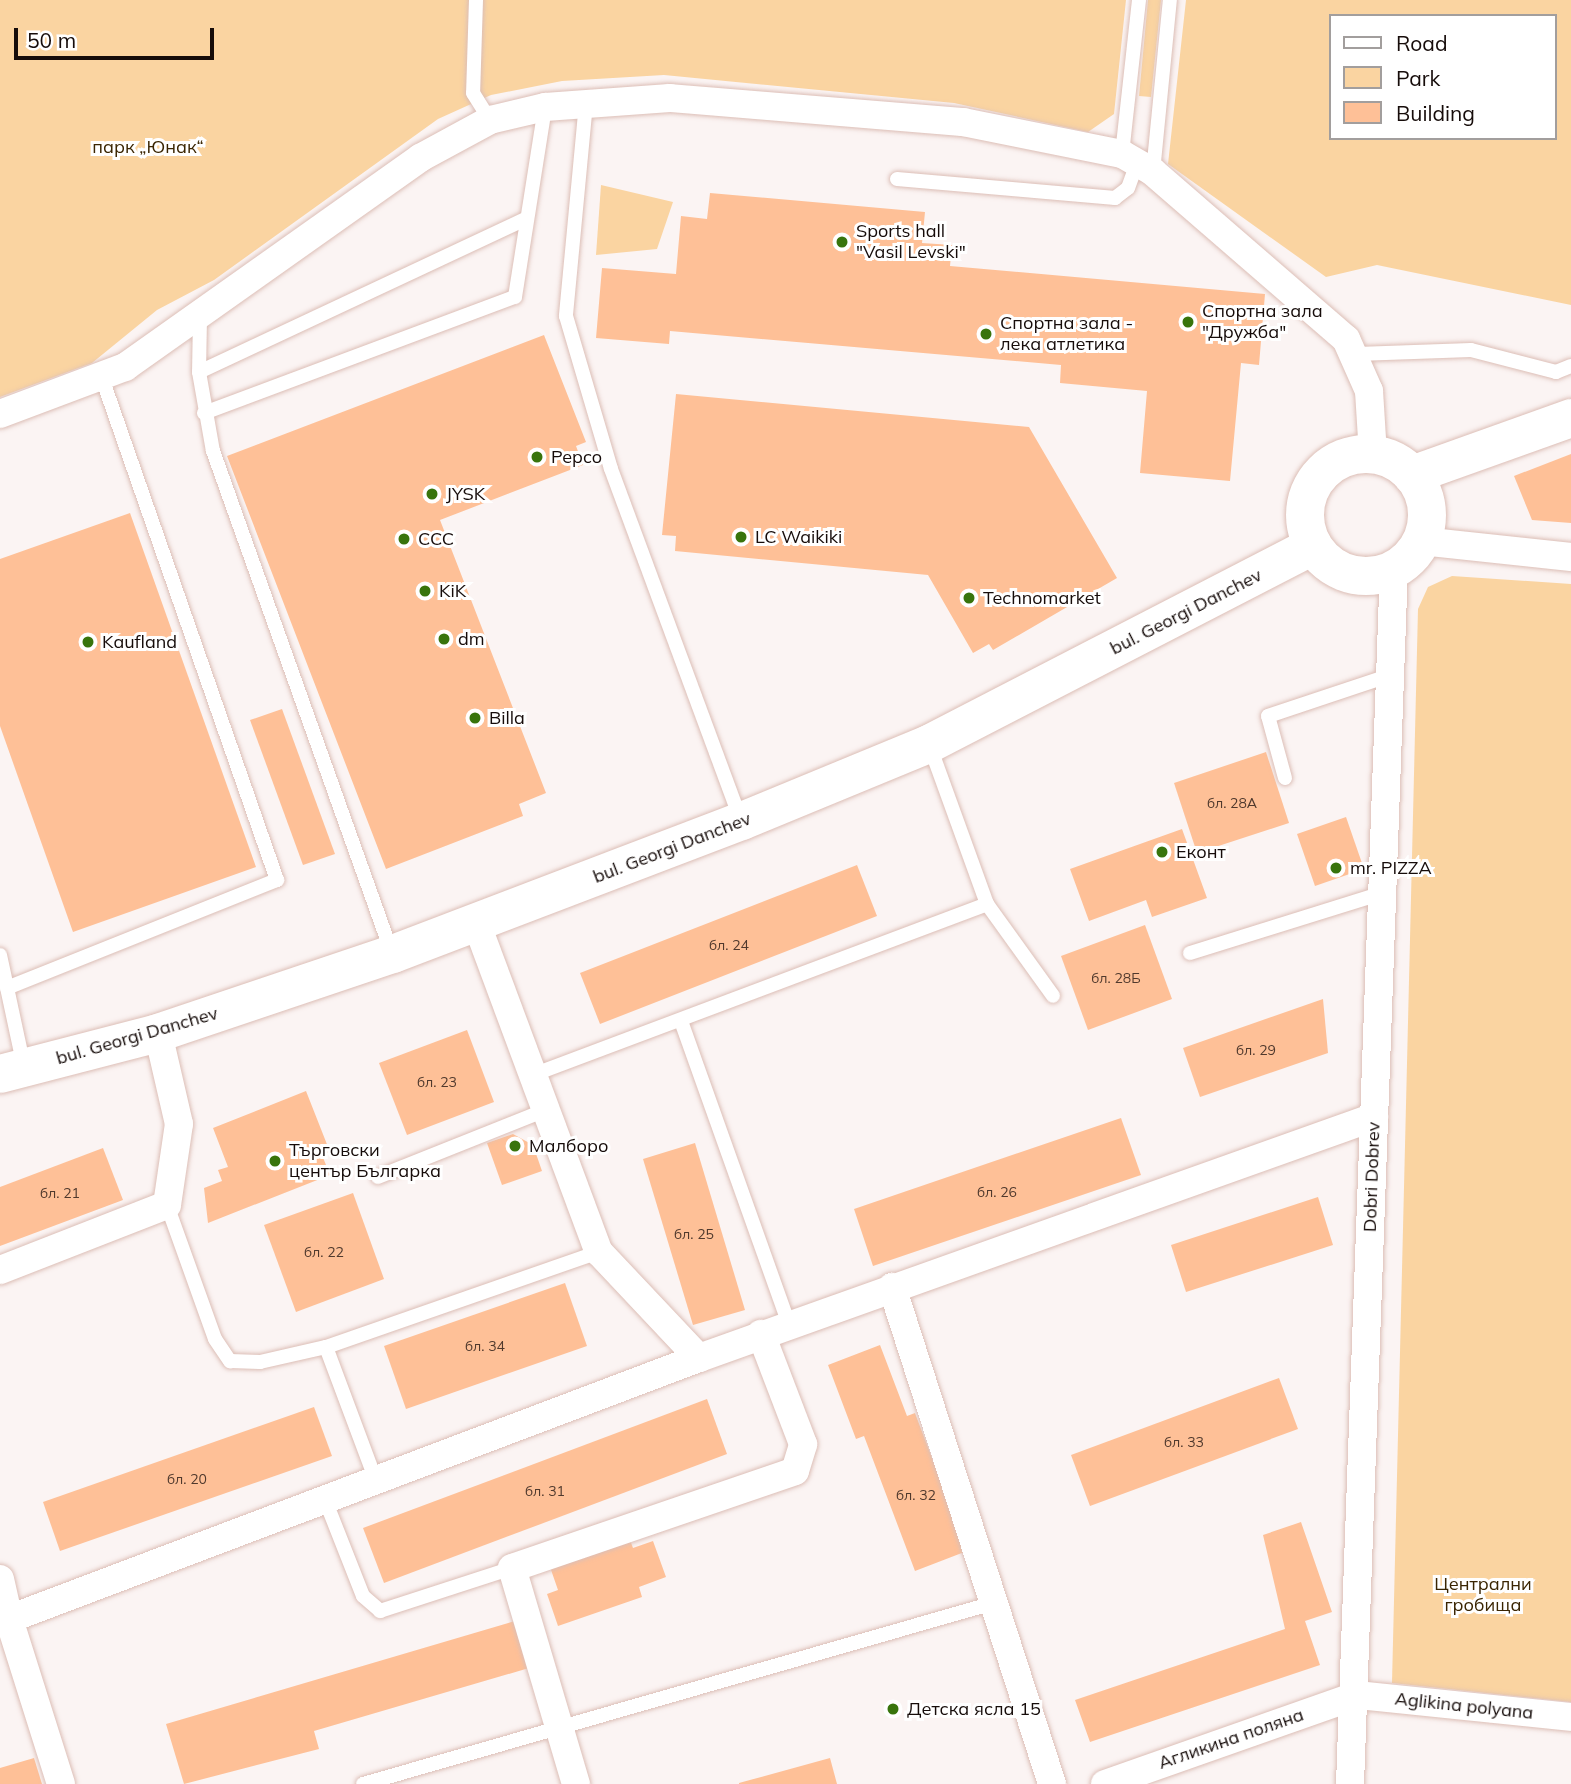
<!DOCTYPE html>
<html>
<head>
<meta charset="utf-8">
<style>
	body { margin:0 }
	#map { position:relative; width:1571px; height:1784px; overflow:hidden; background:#fbf4f3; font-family:Mulish,sans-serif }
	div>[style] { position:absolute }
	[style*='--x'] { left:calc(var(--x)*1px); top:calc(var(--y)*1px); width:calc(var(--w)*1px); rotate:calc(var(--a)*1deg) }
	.green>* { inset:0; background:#fad4a1 }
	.building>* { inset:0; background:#fec097 }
	.roads { filter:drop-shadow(0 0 2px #dcbeb6) drop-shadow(0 0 2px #dcbeb6) }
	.service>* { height:14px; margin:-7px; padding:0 7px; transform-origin:7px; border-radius:7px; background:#fff }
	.minor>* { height:28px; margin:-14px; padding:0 14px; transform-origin:14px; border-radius:14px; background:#fff }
	.secondary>* { height:38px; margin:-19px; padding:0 19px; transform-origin:19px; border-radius:19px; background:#fff }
	.secondary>.ring { margin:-19px; padding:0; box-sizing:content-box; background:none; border:38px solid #fff; border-radius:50% }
	.dots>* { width:19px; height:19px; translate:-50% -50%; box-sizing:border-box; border:4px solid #fff; border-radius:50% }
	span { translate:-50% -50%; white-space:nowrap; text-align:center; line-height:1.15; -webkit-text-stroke:6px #fff; paint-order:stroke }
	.number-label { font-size:14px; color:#50392d }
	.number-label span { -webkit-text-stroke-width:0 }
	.park-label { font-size:18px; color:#3a2502 }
	.poi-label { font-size:18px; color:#160c0a }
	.left { translate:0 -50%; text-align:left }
	.street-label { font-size:18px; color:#160c0a }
	.legend { position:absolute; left:1329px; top:14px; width:228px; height:126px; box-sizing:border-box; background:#fff; border:2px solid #a29e9d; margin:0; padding:9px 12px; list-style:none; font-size:21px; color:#160c0a }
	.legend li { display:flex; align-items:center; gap:14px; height:35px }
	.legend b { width:35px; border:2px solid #a29e9d }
	.scale { position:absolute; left:14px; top:28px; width:200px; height:32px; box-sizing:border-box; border:4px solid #160c0a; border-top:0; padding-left:9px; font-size:21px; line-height:24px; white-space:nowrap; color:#160c0a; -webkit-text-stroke:5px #fff; paint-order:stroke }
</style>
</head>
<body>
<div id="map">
	<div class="green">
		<i style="clip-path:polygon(0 0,1126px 0,1114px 114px,1088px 132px,954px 103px,664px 75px,562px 81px,491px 95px,438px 119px,214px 280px,157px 310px,92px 363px,0 397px)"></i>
		<i style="clip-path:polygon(1148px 0,1161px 0,1151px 97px,1139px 96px)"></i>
		<i style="clip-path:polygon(evenodd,1186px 0,1571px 0,1571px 305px,1377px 265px,1326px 277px,1168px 164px,1186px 0,1331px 16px,1555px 16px,1555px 138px,1331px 138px,1331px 16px)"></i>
		<i style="clip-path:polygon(601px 185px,673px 202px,657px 249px,596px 255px)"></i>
		<i style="clip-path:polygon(1452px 576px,1571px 584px,1571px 1702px,1392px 1683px,1418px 609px,1428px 587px)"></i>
	</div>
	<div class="building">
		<i style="clip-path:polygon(710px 193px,925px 212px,922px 243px,952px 245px,950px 266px,1265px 294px,1259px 365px,1241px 363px,1230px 481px,1140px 473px,1147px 391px,1060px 383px,1061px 365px,670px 331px,669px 344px,596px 338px,602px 268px,676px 274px,681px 216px,707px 219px)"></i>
		<i style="clip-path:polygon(544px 335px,586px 442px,576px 446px,583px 465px,440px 520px,546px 793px,519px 804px,523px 816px,386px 869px,227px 456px)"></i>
		<i style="clip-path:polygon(676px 394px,1029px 427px,1117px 578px,993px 650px,989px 644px,973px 653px,928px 575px,675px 551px,676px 536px,662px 535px)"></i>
		<i style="clip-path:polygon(1571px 454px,1571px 523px,1532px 520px,1514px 476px)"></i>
		<i style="clip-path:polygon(130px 513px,256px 867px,73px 932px,0 726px,0 559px)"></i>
		<i style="clip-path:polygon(282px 709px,335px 854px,303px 865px,250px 720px)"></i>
		<i style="clip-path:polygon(1266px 752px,1289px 823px,1197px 853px,1174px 783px)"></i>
		<i style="clip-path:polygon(1346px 817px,1364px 869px,1315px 886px,1297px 834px)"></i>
		<i style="clip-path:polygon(1182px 829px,1207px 898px,1152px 917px,1146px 900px,1089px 921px,1070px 869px)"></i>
		<i style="clip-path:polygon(857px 865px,877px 916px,600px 1024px,580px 973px)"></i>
		<i style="clip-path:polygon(1145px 925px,1172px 999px,1088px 1030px,1061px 956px)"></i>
		<i style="clip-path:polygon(1323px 999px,1328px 1053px,1200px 1097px,1183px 1048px)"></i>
		<i style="clip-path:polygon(467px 1030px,494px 1102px,407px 1135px,379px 1063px)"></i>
		<i style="clip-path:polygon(306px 1091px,330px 1152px,322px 1155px,330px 1175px,208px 1223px,204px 1188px,222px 1181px,218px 1170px,228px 1167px,213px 1128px)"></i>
		<i style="clip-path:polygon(1121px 1118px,1141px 1175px,873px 1266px,854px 1209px)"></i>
		<i style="clip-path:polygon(513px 1134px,533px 1145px,542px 1171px,502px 1185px,487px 1143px)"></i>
		<i style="clip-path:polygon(695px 1143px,745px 1310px,693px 1325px,643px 1159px)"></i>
		<i style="clip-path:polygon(103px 1148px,123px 1200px,0 1246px,0 1187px)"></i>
		<i style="clip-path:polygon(353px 1193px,384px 1279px,296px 1312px,264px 1225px)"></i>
		<i style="clip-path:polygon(1318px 1197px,1333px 1245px,1186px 1292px,1171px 1245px)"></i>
		<i style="clip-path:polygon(565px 1283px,587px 1346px,406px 1409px,384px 1346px)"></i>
		<i style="clip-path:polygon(880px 1345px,907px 1416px,915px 1413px,967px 1551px,915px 1571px,864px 1436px,856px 1439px,828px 1365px)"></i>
		<i style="clip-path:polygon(1279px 1378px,1298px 1429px,1090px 1506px,1071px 1455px)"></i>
		<i style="clip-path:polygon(707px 1399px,727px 1454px,384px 1583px,363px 1528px)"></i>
		<i style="clip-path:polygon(314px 1407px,332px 1456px,60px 1551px,43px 1502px)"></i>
		<i style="clip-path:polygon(1301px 1522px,1332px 1612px,1305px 1621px,1320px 1665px,1090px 1742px,1075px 1700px,1285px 1629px,1263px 1535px)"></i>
		<i style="clip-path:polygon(630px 1540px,633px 1548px,653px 1541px,666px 1577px,639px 1587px,642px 1597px,558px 1626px,547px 1594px,558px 1590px,550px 1567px)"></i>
		<i style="clip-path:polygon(515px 1621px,529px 1668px,314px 1731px,319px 1749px,184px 1784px,166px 1724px)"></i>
		<i style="clip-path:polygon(34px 1758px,42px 1784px,0 1784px,0 1768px)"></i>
		<i style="clip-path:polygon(830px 1758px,837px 1784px,739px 1784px,739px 1783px)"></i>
	</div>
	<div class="roads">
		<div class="service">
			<i style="--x:476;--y:0;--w:93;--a:91.8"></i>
			<i style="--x:473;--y:93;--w:32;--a:58"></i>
			<i style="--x:586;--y:103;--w:214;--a:95.4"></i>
			<i style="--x:566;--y:316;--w:159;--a:73.6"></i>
			<i style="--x:611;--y:469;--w:374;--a:69.7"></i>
			<i style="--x:1122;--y:154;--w:155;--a:-83.7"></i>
			<i style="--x:1153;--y:172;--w:173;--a:-84.4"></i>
			<i style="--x:897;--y:179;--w:219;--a:5"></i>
			<i style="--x:1115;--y:198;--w:16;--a:-38"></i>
			<i style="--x:1128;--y:188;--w:27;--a:-70"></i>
			<i style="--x:200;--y:317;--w:55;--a:91"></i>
			<i style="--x:199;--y:372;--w:80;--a:80"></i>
			<i style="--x:213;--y:451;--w:533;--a:70.38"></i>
			<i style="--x:1357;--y:354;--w:114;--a:-2"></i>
			<i style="--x:1471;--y:350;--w:88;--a:14.5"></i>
			<i style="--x:1556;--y:372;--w:16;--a:-22"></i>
			<i style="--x:199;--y:372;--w:359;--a:-25.1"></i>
			<i style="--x:204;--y:413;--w:332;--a:-20.5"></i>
			<i style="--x:515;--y:297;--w:192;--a:-81"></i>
			<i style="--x:1285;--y:778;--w:64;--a:-105.3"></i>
			<i style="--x:1268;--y:716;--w:126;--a:-18.4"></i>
			<i style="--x:987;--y:904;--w:113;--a:54.3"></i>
			<i style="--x:1190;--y:953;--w:198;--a:-17.3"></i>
			<i style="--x:0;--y:955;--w:115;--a:77.9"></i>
			<i style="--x:7;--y:988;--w:291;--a:-21.8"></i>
			<i style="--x:277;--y:880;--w:532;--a:-109.22"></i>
			<i style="--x:681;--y:1021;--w:323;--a:70.4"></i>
			<i style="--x:535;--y:1074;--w:483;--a:-20.6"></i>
			<i style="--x:987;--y:904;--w:170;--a:-109.9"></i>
			<i style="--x:378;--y:1177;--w:183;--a:-21.8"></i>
			<i style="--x:167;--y:1205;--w:142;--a:70.3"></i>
			<i style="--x:215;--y:1339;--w:27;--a:56"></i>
			<i style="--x:230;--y:1361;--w:30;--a:2"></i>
			<i style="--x:260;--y:1362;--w:68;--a:-12.8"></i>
			<i style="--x:326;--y:1347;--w:289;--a:-19.2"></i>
			<i style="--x:326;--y:1347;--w:140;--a:69.5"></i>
			<i style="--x:324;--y:1497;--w:106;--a:68.5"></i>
			<i style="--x:363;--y:1596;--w:23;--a:41"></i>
			<i style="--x:380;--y:1611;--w:139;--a:-18"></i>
			<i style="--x:363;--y:1784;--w:660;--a:-16.02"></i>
		</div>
		<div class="minor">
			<i style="--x:0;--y:414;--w:134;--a:-20.6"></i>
			<i style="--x:125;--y:367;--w:362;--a:-35.3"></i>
			<i style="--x:420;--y:158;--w:80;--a:-28.5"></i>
			<i style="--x:490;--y:120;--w:57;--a:-13.3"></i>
			<i style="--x:545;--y:107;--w:125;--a:-4.1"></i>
			<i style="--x:670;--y:98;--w:294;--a:4.7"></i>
			<i style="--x:963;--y:122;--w:162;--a:11.4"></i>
			<i style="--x:1122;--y:154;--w:36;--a:30"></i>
			<i style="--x:1153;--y:172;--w:255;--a:40.9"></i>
			<i style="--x:1346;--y:339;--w:57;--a:66.1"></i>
			<i style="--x:1369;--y:391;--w:63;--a:86.4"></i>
			<i style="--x:1421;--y:541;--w:151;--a:6.1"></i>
			<i style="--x:476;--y:922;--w:352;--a:69.6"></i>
			<i style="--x:599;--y:1252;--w:146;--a:46.7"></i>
			<i style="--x:699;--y:1358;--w:717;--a:-19.65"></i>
			<i style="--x:0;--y:1270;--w:179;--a:-21.3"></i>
			<i style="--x:167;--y:1205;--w:82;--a:-81.6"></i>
			<i style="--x:179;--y:1124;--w:93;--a:-103"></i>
			<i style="--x:892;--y:1287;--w:522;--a:72.15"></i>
			<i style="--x:0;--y:1579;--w:41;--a:77.3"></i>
			<i style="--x:61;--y:1784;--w:173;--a:-107.5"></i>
			<i style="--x:9;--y:1619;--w:738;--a:-20.72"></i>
			<i style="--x:576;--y:1784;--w:225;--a:-106.5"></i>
			<i style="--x:512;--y:1568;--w:299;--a:-18.9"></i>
			<i style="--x:795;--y:1471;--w:28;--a:-73"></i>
			<i style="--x:803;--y:1444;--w:118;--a:-110.9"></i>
			<i style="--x:1105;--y:1784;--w:268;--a:-19.4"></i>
			<i style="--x:1358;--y:1695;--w:214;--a:5.9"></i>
			<i style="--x:1350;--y:1784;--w:1216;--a:-87.93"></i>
		</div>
		<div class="secondary">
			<i class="ring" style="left:1305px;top:454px;width:84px;height:84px"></i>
			<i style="--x:1412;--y:475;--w:169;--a:-19.7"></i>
			<i style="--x:0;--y:1074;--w:163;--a:-14.5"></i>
			<i style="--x:158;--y:1033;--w:248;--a:-18.6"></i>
			<i style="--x:393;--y:954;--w:373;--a:-20.9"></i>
			<i style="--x:742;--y:821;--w:202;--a:-22.4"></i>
			<i style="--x:929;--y:744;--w:432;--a:-27.3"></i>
		</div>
	</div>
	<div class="dots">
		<i style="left:842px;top:242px;background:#38740c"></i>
		<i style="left:1188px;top:322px;background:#38740c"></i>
		<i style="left:986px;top:334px;background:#38740c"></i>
		<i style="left:537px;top:457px;background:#38740c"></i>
		<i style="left:432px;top:494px;background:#38740c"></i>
		<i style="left:741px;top:537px;background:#38740c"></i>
		<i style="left:404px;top:539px;background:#38740c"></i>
		<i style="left:425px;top:591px;background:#38740c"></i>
		<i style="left:969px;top:598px;background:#38740c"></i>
		<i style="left:444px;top:639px;background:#38740c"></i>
		<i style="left:88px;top:642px;background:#38740c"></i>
		<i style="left:475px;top:718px;background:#38740c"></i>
		<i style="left:1162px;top:852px;background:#38740c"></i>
		<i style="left:1336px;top:868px;background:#38740c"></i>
		<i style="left:515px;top:1146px;background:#38740c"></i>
		<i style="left:275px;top:1161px;background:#38740c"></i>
		<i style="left:893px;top:1709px;background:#38740c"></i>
	</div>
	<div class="number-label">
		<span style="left:1232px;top:803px">бл. 28А</span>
		<span style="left:729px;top:945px">бл. 24</span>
		<span style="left:1116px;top:978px">бл. 28Б</span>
		<span style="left:1256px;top:1050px">бл. 29</span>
		<span style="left:437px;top:1082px">бл. 23</span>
		<span style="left:997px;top:1192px">бл. 26</span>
		<span style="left:60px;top:1193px">бл. 21</span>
		<span style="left:694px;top:1234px">бл. 25</span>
		<span style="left:324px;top:1252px">бл. 22</span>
		<span style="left:485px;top:1346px">бл. 34</span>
		<span style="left:1184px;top:1442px">бл. 33</span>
		<span style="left:187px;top:1479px">бл. 20</span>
		<span style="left:545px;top:1491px">бл. 31</span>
		<span style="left:916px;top:1495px">бл. 32</span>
	</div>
	<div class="park-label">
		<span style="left:148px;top:147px">парк „Юнак“</span>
		<span style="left:1483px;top:1595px">Централни<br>гробища</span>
	</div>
	<div class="poi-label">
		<span class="left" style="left:856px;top:242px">Sports hall<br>"Vasil Levski"</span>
		<span class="left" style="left:1202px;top:322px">Спортна зала<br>"Дружба"</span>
		<span class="left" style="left:1000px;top:334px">Спортна зала -<br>лека атлетика</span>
		<span class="left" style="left:551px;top:457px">Pepco</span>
		<span class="left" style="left:446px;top:494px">JYSK</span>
		<span class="left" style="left:755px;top:537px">LC Waikiki</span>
		<span class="left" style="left:418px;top:539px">CCC</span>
		<span class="left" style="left:439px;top:591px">KiK</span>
		<span class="left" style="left:983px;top:598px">Technomarket</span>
		<span class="left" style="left:458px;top:639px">dm</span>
		<span class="left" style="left:102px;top:642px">Kaufland</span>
		<span class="left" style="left:489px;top:718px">Billa</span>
		<span class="left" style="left:1176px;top:852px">Еконт</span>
		<span class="left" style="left:1350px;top:868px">mr. PIZZA</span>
		<span class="left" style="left:529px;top:1146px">Малборо</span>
		<span class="left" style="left:289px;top:1161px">Търговски<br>център Българка</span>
		<span class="left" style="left:907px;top:1709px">Детска ясла 15</span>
	</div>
	<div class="street-label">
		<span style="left:1186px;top:612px;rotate:-27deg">bul. Georgi Danchev</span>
		<span style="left:672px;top:848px;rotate:-21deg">bul. Georgi Danchev</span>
		<span style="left:137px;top:1036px;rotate:-16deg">bul. Georgi Danchev</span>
		<span style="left:1372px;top:1177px;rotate:-88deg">Dobri Dobrev</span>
		<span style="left:1464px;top:1706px;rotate:6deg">Aglikina polyana</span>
		<span style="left:1231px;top:1739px;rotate:-19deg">Агликина поляна</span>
	</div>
	<ul class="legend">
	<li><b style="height:9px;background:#fff"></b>Road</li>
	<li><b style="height:19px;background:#fad4a1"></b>Park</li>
	<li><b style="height:19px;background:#fec097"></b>Building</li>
	</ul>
	<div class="scale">50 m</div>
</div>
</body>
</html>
